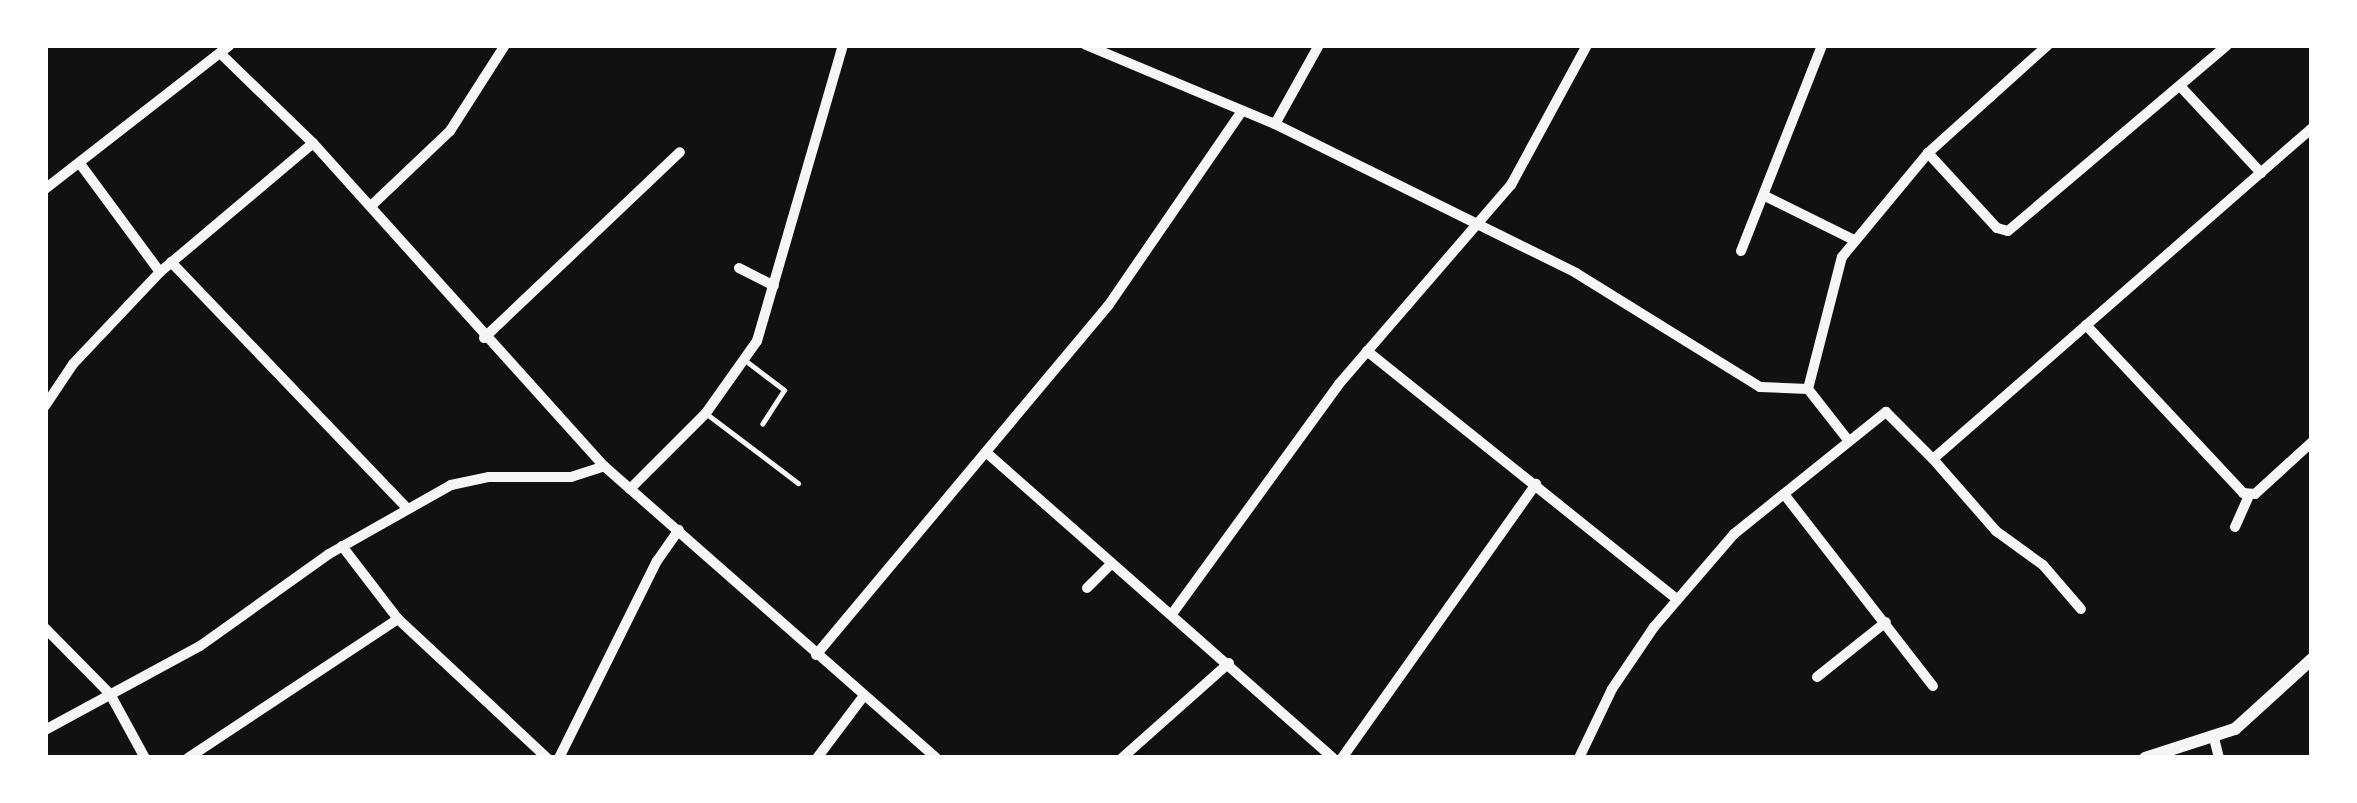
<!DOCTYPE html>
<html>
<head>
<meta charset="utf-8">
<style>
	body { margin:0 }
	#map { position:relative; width:2357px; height:803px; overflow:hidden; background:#111; font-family:Poppins,sans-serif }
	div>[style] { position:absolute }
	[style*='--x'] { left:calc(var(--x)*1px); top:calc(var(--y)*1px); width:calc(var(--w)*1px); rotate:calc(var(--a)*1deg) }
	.service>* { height:5px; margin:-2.5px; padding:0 2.5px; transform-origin:2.5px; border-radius:2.5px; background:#f5f5f5 }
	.minor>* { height:10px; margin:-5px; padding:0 5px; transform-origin:5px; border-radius:5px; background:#f5f5f5 }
	.tertiary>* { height:12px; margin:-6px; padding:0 6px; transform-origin:6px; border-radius:6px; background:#f5f5f5 }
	span { translate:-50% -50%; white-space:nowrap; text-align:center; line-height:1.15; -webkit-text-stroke:8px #fff; paint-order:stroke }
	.frame { position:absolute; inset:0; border:48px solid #fff; pointer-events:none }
</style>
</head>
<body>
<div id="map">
	<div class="service">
		<i style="--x:746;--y:361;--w:48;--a:37.3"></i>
		<i style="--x:784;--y:390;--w:40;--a:122.9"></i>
		<i style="--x:708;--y:415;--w:113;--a:37.1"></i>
	</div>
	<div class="minor">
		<i style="--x:1086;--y:45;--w:205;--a:22.7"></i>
		<i style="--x:1275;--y:124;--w:336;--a:26.3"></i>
		<i style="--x:1576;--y:273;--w:216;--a:31.8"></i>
		<i style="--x:1760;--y:387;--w:48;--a:2.4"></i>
		<i style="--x:221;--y:54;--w:128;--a:44.1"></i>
		<i style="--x:2180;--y:86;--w:119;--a:47"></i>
		<i style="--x:1275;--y:124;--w:90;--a:-60.9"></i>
		<i style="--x:1928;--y:153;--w:102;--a:47.4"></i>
		<i style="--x:1997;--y:228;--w:11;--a:15"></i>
		<i style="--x:2008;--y:231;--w:287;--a:-40.3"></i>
		<i style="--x:81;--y:165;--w:133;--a:53.6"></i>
		<i style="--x:45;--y:189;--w:234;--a:-37.9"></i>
		<i style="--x:1765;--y:196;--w:97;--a:26.3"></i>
		<i style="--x:371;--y:206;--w:109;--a:-43.5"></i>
		<i style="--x:450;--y:131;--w:102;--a:-57.4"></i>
		<i style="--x:1741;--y:251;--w:221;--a:-68.5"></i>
		<i style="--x:171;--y:262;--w:342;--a:46.2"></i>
		<i style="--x:739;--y:268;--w:39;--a:27"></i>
		<i style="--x:2086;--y:325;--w:230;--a:46.9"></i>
		<i style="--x:2243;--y:493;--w:12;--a:5"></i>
		<i style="--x:2255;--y:494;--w:77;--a:-42.4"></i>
		<i style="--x:484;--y:338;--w:270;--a:-43.5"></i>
		<i style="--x:1367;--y:351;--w:395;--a:38.7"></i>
		<i style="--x:45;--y:406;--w:50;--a:-56.3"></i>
		<i style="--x:73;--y:364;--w:127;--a:-46.6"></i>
		<i style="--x:160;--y:272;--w:200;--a:-40.1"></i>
		<i style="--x:313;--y:143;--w:435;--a:48"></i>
		<i style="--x:604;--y:466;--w:442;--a:41.3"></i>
		<i style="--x:1848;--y:440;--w:65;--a:-128.1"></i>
		<i style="--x:1808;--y:389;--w:136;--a:-75.6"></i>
		<i style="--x:1842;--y:257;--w:135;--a:-50.4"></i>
		<i style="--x:1928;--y:153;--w:161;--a:-42"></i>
		<i style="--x:987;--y:453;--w:461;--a:41.4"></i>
		<i style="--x:1933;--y:459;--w:96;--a:48.8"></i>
		<i style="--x:1996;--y:531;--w:58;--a:35.9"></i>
		<i style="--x:2043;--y:565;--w:58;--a:49.2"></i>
		<i style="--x:630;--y:489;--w:107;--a:-45"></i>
		<i style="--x:706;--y:413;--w:88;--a:-54.7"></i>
		<i style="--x:757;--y:341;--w:308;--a:-73.8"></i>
		<i style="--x:1784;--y:494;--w:243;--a:52.2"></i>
		<i style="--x:2235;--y:527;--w:35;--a:-66"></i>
		<i style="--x:342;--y:546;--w:92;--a:52.5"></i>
		<i style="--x:398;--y:619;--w:204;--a:43"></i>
		<i style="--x:1087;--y:588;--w:34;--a:-45"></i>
		<i style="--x:1172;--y:614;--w:284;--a:-54"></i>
		<i style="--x:1339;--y:384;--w:263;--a:-49.2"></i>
		<i style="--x:1511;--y:185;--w:159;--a:-61.5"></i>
		<i style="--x:45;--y:628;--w:93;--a:45.4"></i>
		<i style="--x:110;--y:694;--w:73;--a:61.3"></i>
		<i style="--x:816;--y:655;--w:455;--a:-50.1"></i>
		<i style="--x:1108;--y:306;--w:237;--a:-55.5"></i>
		<i style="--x:1817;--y:677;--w:88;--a:-38.6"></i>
		<i style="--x:45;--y:730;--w:176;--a:-28.5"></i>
		<i style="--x:200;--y:646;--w:158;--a:-35.5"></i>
		<i style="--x:329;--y:554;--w:140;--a:-29.5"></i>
		<i style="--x:451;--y:485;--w:39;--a:-12"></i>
		<i style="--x:489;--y:477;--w:82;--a:0"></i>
		<i style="--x:571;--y:477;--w:35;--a:-18"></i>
		<i style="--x:2214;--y:738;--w:21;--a:76"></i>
		<i style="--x:188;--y:758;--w:252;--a:-33.5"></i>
		<i style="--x:559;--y:758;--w:220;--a:-63.6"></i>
		<i style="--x:657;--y:561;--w:38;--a:-55"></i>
		<i style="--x:817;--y:758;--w:76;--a:-53"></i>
		<i style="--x:1122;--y:758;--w:143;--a:-41.6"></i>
		<i style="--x:1342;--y:758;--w:336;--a:-54.7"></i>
		<i style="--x:1579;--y:758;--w:76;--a:-64.4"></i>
		<i style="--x:1612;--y:689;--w:75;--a:-55.9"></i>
		<i style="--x:1654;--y:627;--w:123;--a:-49.3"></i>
		<i style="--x:1734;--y:534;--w:195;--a:-38.8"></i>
		<i style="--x:1886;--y:412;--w:66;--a:45"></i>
		<i style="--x:1933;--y:459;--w:503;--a:-41.13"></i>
	</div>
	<div class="tertiary">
		<i style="--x:2145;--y:758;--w:95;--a:-17.9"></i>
		<i style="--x:2235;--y:729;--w:104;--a:-42.3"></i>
	</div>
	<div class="frame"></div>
</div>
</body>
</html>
